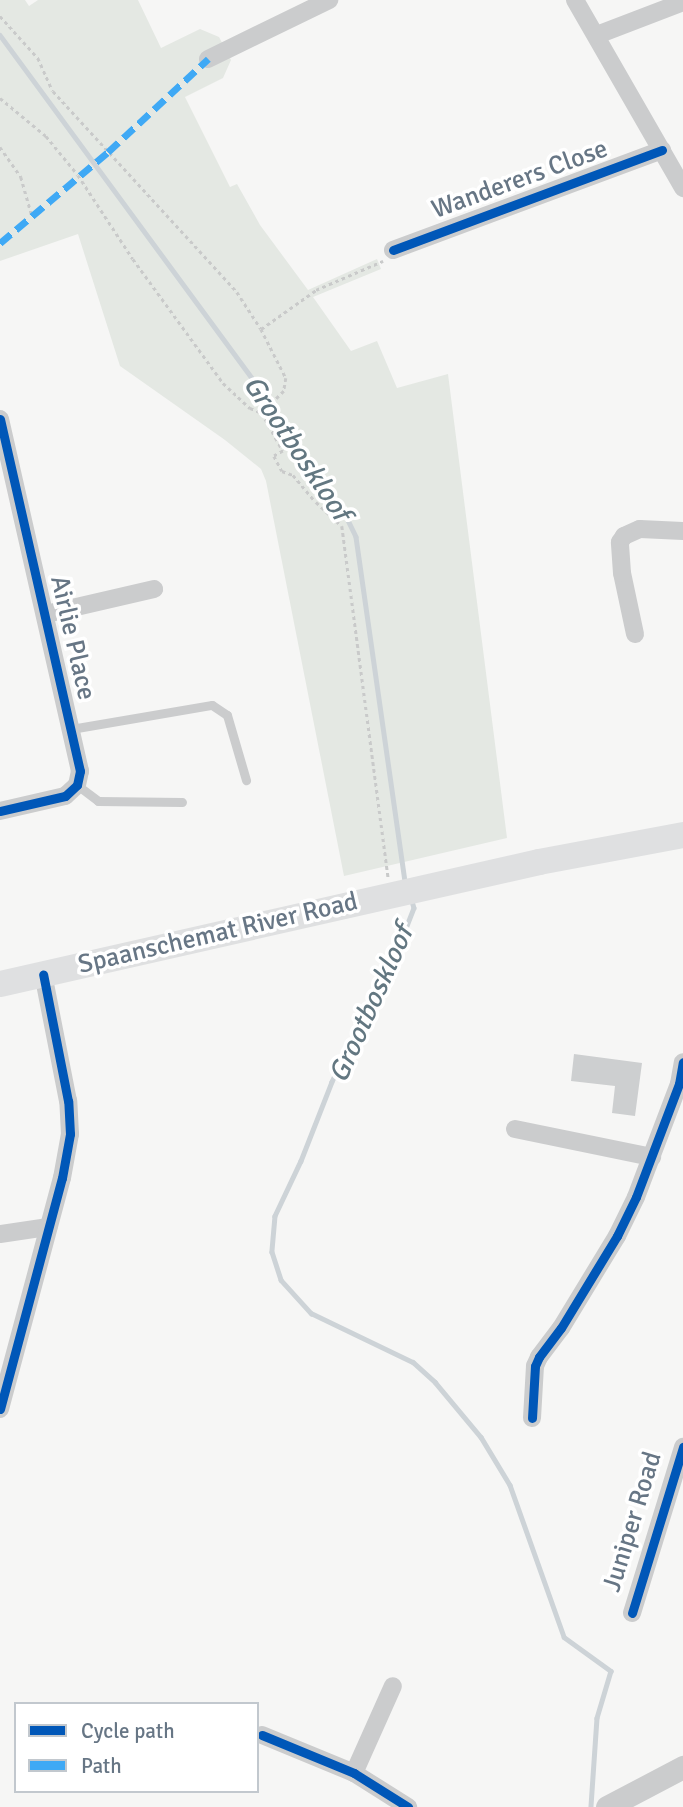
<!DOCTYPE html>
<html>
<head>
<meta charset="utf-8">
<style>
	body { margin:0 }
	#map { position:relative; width:683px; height:1807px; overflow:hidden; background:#f6f6f5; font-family:Signika,sans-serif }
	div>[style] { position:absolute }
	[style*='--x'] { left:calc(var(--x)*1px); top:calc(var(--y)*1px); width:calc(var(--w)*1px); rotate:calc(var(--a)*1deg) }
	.green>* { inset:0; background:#e4e8e3 }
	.stream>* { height:4.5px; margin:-2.25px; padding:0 2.25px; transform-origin:2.25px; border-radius:2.25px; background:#cdd3d7 }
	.building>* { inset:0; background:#cdcfd0 }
	.path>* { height:2.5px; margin-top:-1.25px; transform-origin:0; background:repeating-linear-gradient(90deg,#c9caca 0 3.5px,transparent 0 7px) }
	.service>* { height:9px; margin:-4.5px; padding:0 4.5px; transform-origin:4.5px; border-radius:4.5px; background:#cbcccd }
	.minor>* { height:18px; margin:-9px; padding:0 9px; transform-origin:9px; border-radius:9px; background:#cbcccd }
	.tertiary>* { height:23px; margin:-11.5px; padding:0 11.5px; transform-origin:11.5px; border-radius:11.5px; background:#cbcccd }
	.secondary>* { height:26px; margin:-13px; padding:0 13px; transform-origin:13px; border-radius:13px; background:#dfe0e1 }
	.quiet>* { height:7px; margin-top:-3.5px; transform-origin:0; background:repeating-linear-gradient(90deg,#3fa9f5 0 14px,transparent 0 21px) }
	.cycleway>* { height:9px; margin:-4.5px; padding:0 4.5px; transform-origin:4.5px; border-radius:4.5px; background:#0057b8 }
	span { translate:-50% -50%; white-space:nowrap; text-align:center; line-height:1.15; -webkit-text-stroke:7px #fff; paint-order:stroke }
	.street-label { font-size:26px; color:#677685 }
	.water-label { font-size:28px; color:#637781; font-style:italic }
	.legend { position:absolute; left:14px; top:1702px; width:245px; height:91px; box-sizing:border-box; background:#fff; border:2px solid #c2c8ce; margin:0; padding:9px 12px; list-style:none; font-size:21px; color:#677685 }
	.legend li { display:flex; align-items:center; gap:14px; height:35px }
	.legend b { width:35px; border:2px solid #c2c8ce }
</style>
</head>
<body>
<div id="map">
	<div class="green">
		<i style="clip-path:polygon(0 0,25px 0,29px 6px,38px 0,138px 0,161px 48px,200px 29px,219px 37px,231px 60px,223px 78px,185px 97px,230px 187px,237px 184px,260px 225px,308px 290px,377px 259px,381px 269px,313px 297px,351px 351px,377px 341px,397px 388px,448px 374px,507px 838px,344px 876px,266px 481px,261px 469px,225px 440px,120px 366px,78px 234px,0 261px)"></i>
	</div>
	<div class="stream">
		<i style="--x:0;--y:35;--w:461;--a:53.7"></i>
		<i style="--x:273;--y:407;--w:69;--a:58.6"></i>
		<i style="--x:309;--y:466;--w:60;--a:53.1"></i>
		<i style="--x:345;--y:514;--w:25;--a:64"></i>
		<i style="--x:356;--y:537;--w:349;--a:81.9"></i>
		<i style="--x:412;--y:901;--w:7;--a:74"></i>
		<i style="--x:414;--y:908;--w:49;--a:111.4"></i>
		<i style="--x:396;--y:954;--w:143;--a:116.6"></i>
		<i style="--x:332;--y:1082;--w:85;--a:111.4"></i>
		<i style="--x:301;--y:1161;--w:61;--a:115.3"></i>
		<i style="--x:275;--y:1216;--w:36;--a:95"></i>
		<i style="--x:272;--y:1252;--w:29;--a:72"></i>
		<i style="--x:281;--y:1280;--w:45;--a:47.7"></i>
		<i style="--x:311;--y:1313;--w:113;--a:25.7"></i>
		<i style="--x:413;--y:1362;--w:30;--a:42"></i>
		<i style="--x:435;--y:1382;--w:72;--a:50.1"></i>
		<i style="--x:481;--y:1437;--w:56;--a:58.9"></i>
		<i style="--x:510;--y:1485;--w:161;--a:70.4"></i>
		<i style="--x:564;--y:1637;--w:58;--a:35.9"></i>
		<i style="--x:611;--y:1671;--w:49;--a:106.6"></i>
		<i style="--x:597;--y:1718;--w:89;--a:93.9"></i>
	</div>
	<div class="building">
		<i style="clip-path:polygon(574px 1054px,642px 1063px,635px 1116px,612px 1113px,615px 1086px,571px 1081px)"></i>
	</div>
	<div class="path">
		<i style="--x:0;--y:16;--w:57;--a:47.9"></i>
		<i style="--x:38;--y:58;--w:36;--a:66"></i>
		<i style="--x:53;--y:91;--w:273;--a:47.5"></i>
		<i style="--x:237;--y:292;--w:44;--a:57"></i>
		<i style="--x:261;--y:329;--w:55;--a:63"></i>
		<i style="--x:286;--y:378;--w:13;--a:99"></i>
		<i style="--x:284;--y:391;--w:30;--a:135"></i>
		<i style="--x:0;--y:98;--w:60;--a:39.6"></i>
		<i style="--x:46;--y:136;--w:50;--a:50.6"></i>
		<i style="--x:78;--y:175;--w:100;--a:56.8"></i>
		<i style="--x:133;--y:259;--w:153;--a:54"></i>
		<i style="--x:223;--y:383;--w:37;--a:43"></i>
		<i style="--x:250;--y:408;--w:13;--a:23"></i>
		<i style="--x:262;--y:413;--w:43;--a:61.1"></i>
		<i style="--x:283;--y:451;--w:10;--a:151"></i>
		<i style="--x:274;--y:456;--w:17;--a:62"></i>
		<i style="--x:282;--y:471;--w:12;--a:20"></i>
		<i style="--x:293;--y:475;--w:35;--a:50"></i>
		<i style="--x:316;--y:502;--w:35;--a:43"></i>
		<i style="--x:342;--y:526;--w:354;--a:82.5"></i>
		<i style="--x:0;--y:147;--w:37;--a:55"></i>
		<i style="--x:21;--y:177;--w:41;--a:74.2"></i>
		<i style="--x:261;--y:329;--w:67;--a:-35.3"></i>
		<i style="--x:316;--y:290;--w:73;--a:-23.4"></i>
	</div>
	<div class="service">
		<i style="--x:71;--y:729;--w:143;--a:-9.7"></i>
		<i style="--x:212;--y:705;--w:18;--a:34"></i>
		<i style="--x:227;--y:715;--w:68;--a:73.7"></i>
		<i style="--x:77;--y:785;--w:26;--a:37"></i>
		<i style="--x:98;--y:801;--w:84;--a:0.7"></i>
	</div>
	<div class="minor">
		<i style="--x:575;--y:0;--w:217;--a:60.1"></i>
		<i style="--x:597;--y:35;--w:92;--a:-21"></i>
		<i style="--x:208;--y:59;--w:135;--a:-26"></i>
		<i style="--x:393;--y:250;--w:287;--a:-20.4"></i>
		<i style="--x:0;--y:419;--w:361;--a:77.2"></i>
		<i style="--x:80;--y:771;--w:14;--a:102"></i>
		<i style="--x:77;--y:785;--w:16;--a:137"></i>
		<i style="--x:65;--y:796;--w:67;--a:167"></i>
		<i style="--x:46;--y:614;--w:111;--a:-13"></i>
		<i style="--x:635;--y:634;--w:62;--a:-102"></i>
		<i style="--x:622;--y:573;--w:31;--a:-94"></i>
		<i style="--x:620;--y:542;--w:7;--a:-56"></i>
		<i style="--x:624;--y:536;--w:17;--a:-24"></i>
		<i style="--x:640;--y:529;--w:43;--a:2.7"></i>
		<i style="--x:515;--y:1129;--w:140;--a:11.6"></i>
		<i style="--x:0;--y:1234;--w:49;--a:-8.3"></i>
		<i style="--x:0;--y:1409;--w:239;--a:-75"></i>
		<i style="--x:62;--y:1178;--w:45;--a:-79.7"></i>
		<i style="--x:70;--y:1134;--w:33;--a:-93"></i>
		<i style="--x:68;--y:1101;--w:129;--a:-101.1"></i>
		<i style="--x:532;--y:1418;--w:52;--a:-86.7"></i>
		<i style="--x:535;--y:1366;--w:10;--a:-66"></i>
		<i style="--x:539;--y:1357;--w:36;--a:-53"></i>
		<i style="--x:561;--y:1328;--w:108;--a:-58.7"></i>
		<i style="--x:617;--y:1236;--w:43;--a:-64"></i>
		<i style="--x:636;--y:1197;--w:121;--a:-69.2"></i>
		<i style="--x:679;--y:1084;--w:22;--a:-80"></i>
		<i style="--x:632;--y:1613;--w:174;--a:-72.9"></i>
		<i style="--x:262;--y:1735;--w:100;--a:22.4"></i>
		<i style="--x:354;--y:1773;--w:64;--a:32.2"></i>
		<i style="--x:354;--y:1773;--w:95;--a:-65.9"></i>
	</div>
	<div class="tertiary">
		<i style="--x:607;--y:1807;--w:86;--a:-27.8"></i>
	</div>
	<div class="secondary">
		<i style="--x:0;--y:984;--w:553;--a:-12.75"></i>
		<i style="--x:539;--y:862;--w:147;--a:-10.6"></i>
	</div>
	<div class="quiet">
		<i style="--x:0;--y:243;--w:141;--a:-40.1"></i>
		<i style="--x:108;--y:152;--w:137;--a:-42.9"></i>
	</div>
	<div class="cycleway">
		<i style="--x:393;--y:250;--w:287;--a:-20.4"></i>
		<i style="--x:0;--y:419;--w:361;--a:77.2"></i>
		<i style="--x:80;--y:771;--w:14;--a:102"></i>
		<i style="--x:77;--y:785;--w:16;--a:137"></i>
		<i style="--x:65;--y:796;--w:67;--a:167"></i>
		<i style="--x:0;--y:1409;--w:239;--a:-75"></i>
		<i style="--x:62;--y:1178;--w:45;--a:-79.7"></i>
		<i style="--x:70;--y:1134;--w:33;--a:-93"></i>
		<i style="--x:68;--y:1101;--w:129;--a:-101.1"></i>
		<i style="--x:532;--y:1418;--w:52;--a:-86.7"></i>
		<i style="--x:535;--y:1366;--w:10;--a:-66"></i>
		<i style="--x:539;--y:1357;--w:36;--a:-53"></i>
		<i style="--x:561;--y:1328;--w:108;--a:-58.7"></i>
		<i style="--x:617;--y:1236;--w:43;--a:-64"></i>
		<i style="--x:636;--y:1197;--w:121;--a:-69.2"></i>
		<i style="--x:679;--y:1084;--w:22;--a:-80"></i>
		<i style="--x:632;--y:1613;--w:174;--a:-72.9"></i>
		<i style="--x:262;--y:1735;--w:100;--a:22.4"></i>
		<i style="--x:354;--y:1773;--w:64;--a:32.2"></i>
	</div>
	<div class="street-label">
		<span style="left:520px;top:180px;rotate:-20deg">Wanderers Close</span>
		<span style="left:72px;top:638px;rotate:77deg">Airlie Place</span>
		<span style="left:218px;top:934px;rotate:-13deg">Spaanschemat River Road</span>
		<span style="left:633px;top:1522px;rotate:-73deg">Juniper Road</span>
	</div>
	<div class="water-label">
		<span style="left:297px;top:448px;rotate:56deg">Grootboskloof</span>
		<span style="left:371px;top:1004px;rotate:-66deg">Grootboskloof</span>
	</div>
	<ul class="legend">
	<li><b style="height:9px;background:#0057b8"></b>Cycle path</li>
	<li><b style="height:9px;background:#3fa9f5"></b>Path</li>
	</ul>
</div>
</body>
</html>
